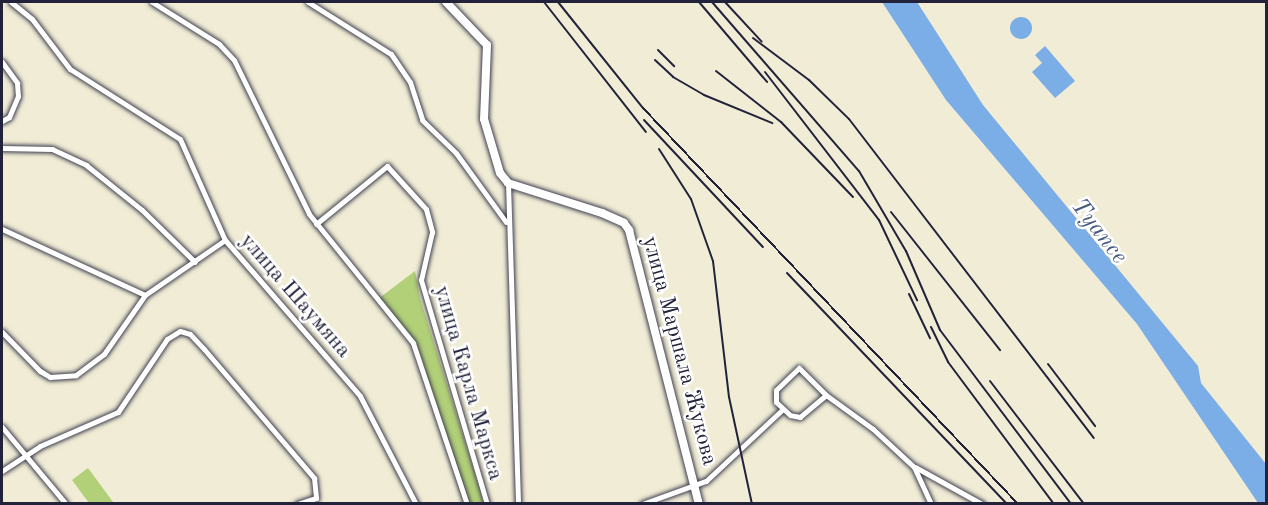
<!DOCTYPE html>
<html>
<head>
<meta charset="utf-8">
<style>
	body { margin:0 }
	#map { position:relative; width:1268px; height:505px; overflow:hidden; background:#f0ecd5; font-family:"Old Standard TT",serif }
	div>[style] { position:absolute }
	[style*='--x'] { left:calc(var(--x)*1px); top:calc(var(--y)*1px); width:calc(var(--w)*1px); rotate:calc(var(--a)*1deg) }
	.green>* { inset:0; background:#b1d078 }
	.water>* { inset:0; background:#7bade7 }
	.round { border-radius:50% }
	.roads { filter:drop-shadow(0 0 2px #414052) drop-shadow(0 0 2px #414052) }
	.minor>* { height:5px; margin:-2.5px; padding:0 2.5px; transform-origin:2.5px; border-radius:2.5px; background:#fff }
	.secondary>* { height:8px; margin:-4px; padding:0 4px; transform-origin:4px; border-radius:4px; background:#fff }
	.rail>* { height:2px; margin:-1px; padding:0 1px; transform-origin:1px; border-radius:1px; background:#22223b }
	span { translate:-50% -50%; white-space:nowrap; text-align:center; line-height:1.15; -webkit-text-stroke:5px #fff; paint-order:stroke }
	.street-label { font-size:22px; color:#22223b }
	.water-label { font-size:24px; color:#465a80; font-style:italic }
	.frame { position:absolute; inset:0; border:3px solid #22223b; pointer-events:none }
</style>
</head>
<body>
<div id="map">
	<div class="green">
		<i style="clip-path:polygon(415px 271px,420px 298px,484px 503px,468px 503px,418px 351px,378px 299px)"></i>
		<i style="clip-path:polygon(88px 468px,113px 502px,111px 503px,89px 503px,72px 480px)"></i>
	</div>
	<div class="water">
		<i style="clip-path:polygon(882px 2px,917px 2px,983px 105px,1198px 366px,1201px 383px,1266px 464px,1266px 503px,1258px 503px,1137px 324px,946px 100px)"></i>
		<i class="round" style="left:1010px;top:17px;width:22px;height:22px"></i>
		<i style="clip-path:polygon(1045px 46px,1075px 81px,1055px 98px,1032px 72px,1042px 63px,1035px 55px)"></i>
	</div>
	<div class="roads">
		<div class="minor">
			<i style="--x:11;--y:2;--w:27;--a:39"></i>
			<i style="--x:32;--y:19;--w:63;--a:52.8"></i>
			<i style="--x:70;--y:69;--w:130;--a:32.5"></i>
			<i style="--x:180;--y:139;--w:111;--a:66"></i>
			<i style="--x:225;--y:240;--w:206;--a:49.1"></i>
			<i style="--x:360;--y:396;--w:122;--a:62.6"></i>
			<i style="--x:152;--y:2;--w:79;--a:32.1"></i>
			<i style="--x:219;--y:44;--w:22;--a:47"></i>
			<i style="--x:234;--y:60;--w:171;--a:64"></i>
			<i style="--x:309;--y:214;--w:166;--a:51.1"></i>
			<i style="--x:413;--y:343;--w:170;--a:71.5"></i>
			<i style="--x:308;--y:2;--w:98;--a:32.1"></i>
			<i style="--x:391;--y:54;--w:34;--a:56"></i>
			<i style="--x:410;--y:82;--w:40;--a:72"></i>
			<i style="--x:422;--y:120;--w:47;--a:44.1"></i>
			<i style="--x:456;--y:153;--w:85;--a:54.1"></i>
			<i style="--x:2;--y:62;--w:26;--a:54"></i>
			<i style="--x:17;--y:83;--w:13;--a:86"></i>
			<i style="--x:18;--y:96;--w:23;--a:113"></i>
			<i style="--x:9;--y:117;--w:8;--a:150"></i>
			<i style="--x:2;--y:148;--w:50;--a:1.1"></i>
			<i style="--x:52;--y:149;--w:38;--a:25"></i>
			<i style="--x:86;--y:165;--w:72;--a:38.8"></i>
			<i style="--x:142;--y:210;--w:74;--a:44.5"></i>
			<i style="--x:508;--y:183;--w:321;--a:88.2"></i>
			<i style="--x:316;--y:224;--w:92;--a:-39.2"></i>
			<i style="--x:387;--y:166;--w:58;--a:47.8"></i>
			<i style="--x:426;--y:209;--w:24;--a:75"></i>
			<i style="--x:432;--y:232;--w:49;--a:102.9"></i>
			<i style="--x:421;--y:280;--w:234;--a:73.6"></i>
			<i style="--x:2;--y:229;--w:157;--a:24.8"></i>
			<i style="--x:2;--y:332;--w:54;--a:45.7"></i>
			<i style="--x:40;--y:371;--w:12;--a:31"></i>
			<i style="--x:50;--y:377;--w:26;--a:-4"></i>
			<i style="--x:76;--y:375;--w:35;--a:-37"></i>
			<i style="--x:104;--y:354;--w:72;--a:-55.2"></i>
			<i style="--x:145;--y:295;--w:97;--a:-34.5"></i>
			<i style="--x:826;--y:395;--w:34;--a:140"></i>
			<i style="--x:800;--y:417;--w:10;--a:-169"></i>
			<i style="--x:790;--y:415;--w:19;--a:-137"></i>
			<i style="--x:776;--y:402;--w:12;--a:-90"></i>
			<i style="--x:776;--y:390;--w:32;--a:-44"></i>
			<i style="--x:799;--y:368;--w:38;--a:45"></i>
			<i style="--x:826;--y:395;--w:58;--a:35.9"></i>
			<i style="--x:873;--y:429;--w:56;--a:42.8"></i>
			<i style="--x:914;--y:467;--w:41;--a:65.3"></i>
			<i style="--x:2;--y:427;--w:100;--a:50.3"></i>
			<i style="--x:915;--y:467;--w:77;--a:28.9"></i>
			<i style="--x:2;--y:471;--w:45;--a:-33.3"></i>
			<i style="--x:40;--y:446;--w:85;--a:-23.6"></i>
			<i style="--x:118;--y:412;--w:88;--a:-56.1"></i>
			<i style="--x:167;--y:339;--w:15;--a:-32"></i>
			<i style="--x:180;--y:331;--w:10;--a:17"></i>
			<i style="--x:190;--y:334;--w:21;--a:47"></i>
			<i style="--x:204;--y:349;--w:170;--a:49.5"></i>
			<i style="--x:314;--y:478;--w:20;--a:84"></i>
			<i style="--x:316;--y:498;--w:20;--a:162"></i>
			<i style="--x:642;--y:504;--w:68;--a:-19.8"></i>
			<i style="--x:706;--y:481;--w:105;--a:-43.1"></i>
		</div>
		<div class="secondary">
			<i style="--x:446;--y:2;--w:59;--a:46.4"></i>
			<i style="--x:487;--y:45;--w:74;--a:92.3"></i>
			<i style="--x:484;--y:119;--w:56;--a:73.5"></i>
			<i style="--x:500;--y:173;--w:13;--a:51"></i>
			<i style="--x:508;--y:183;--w:99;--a:17.7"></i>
			<i style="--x:602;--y:213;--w:24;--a:24"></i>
			<i style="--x:624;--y:223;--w:9;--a:54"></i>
			<i style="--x:629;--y:230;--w:283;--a:75.7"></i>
		</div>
	</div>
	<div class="rail">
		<i style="--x:544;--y:2;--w:165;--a:51.9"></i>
		<i style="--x:558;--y:2;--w:136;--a:51.3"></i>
		<i style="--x:643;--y:108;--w:545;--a:46.56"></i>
		<i style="--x:699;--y:2;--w:105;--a:49.6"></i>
		<i style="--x:712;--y:2;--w:224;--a:49"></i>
		<i style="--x:859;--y:171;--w:93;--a:59.6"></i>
		<i style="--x:906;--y:251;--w:86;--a:66.7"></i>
		<i style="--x:940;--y:330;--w:218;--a:53"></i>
		<i style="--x:725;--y:2;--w:54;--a:47.2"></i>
		<i style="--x:753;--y:38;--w:70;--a:36.9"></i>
		<i style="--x:809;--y:80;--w:56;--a:44.3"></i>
		<i style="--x:849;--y:119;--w:402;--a:52.5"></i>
		<i style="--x:658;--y:50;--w:23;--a:45"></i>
		<i style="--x:655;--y:60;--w:25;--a:43"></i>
		<i style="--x:673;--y:77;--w:36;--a:30"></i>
		<i style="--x:704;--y:95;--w:74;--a:22.4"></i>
		<i style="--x:716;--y:71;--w:83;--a:38.1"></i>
		<i style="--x:781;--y:122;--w:104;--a:46.2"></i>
		<i style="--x:765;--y:72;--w:187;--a:52.4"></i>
		<i style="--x:879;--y:220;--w:89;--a:64.6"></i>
		<i style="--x:644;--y:120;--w:174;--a:46.9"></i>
		<i style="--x:659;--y:149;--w:59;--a:57.4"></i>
		<i style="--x:691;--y:199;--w:66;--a:70.5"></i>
		<i style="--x:713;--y:261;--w:137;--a:83.3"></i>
		<i style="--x:729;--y:397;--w:109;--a:77.9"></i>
		<i style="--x:891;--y:212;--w:176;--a:51.7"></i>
		<i style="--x:787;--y:273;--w:319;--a:46.4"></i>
		<i style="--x:909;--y:294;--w:49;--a:64.5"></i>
		<i style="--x:931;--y:327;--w:39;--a:64"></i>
		<i style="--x:948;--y:362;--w:177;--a:53.3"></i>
		<i style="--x:1048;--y:364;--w:78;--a:52.8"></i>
		<i style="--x:990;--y:381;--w:155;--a:52.6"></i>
	</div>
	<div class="street-label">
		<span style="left:295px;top:296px;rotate:49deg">улица Шаумяна</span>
		<span style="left:679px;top:351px;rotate:75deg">улица Маршала Жукова</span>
		<span style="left:468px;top:383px;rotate:74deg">улица Карла Маркса</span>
	</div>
	<div class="water-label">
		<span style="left:1098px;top:232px;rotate:52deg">Туапсе</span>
	</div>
	<div class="frame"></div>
</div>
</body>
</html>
